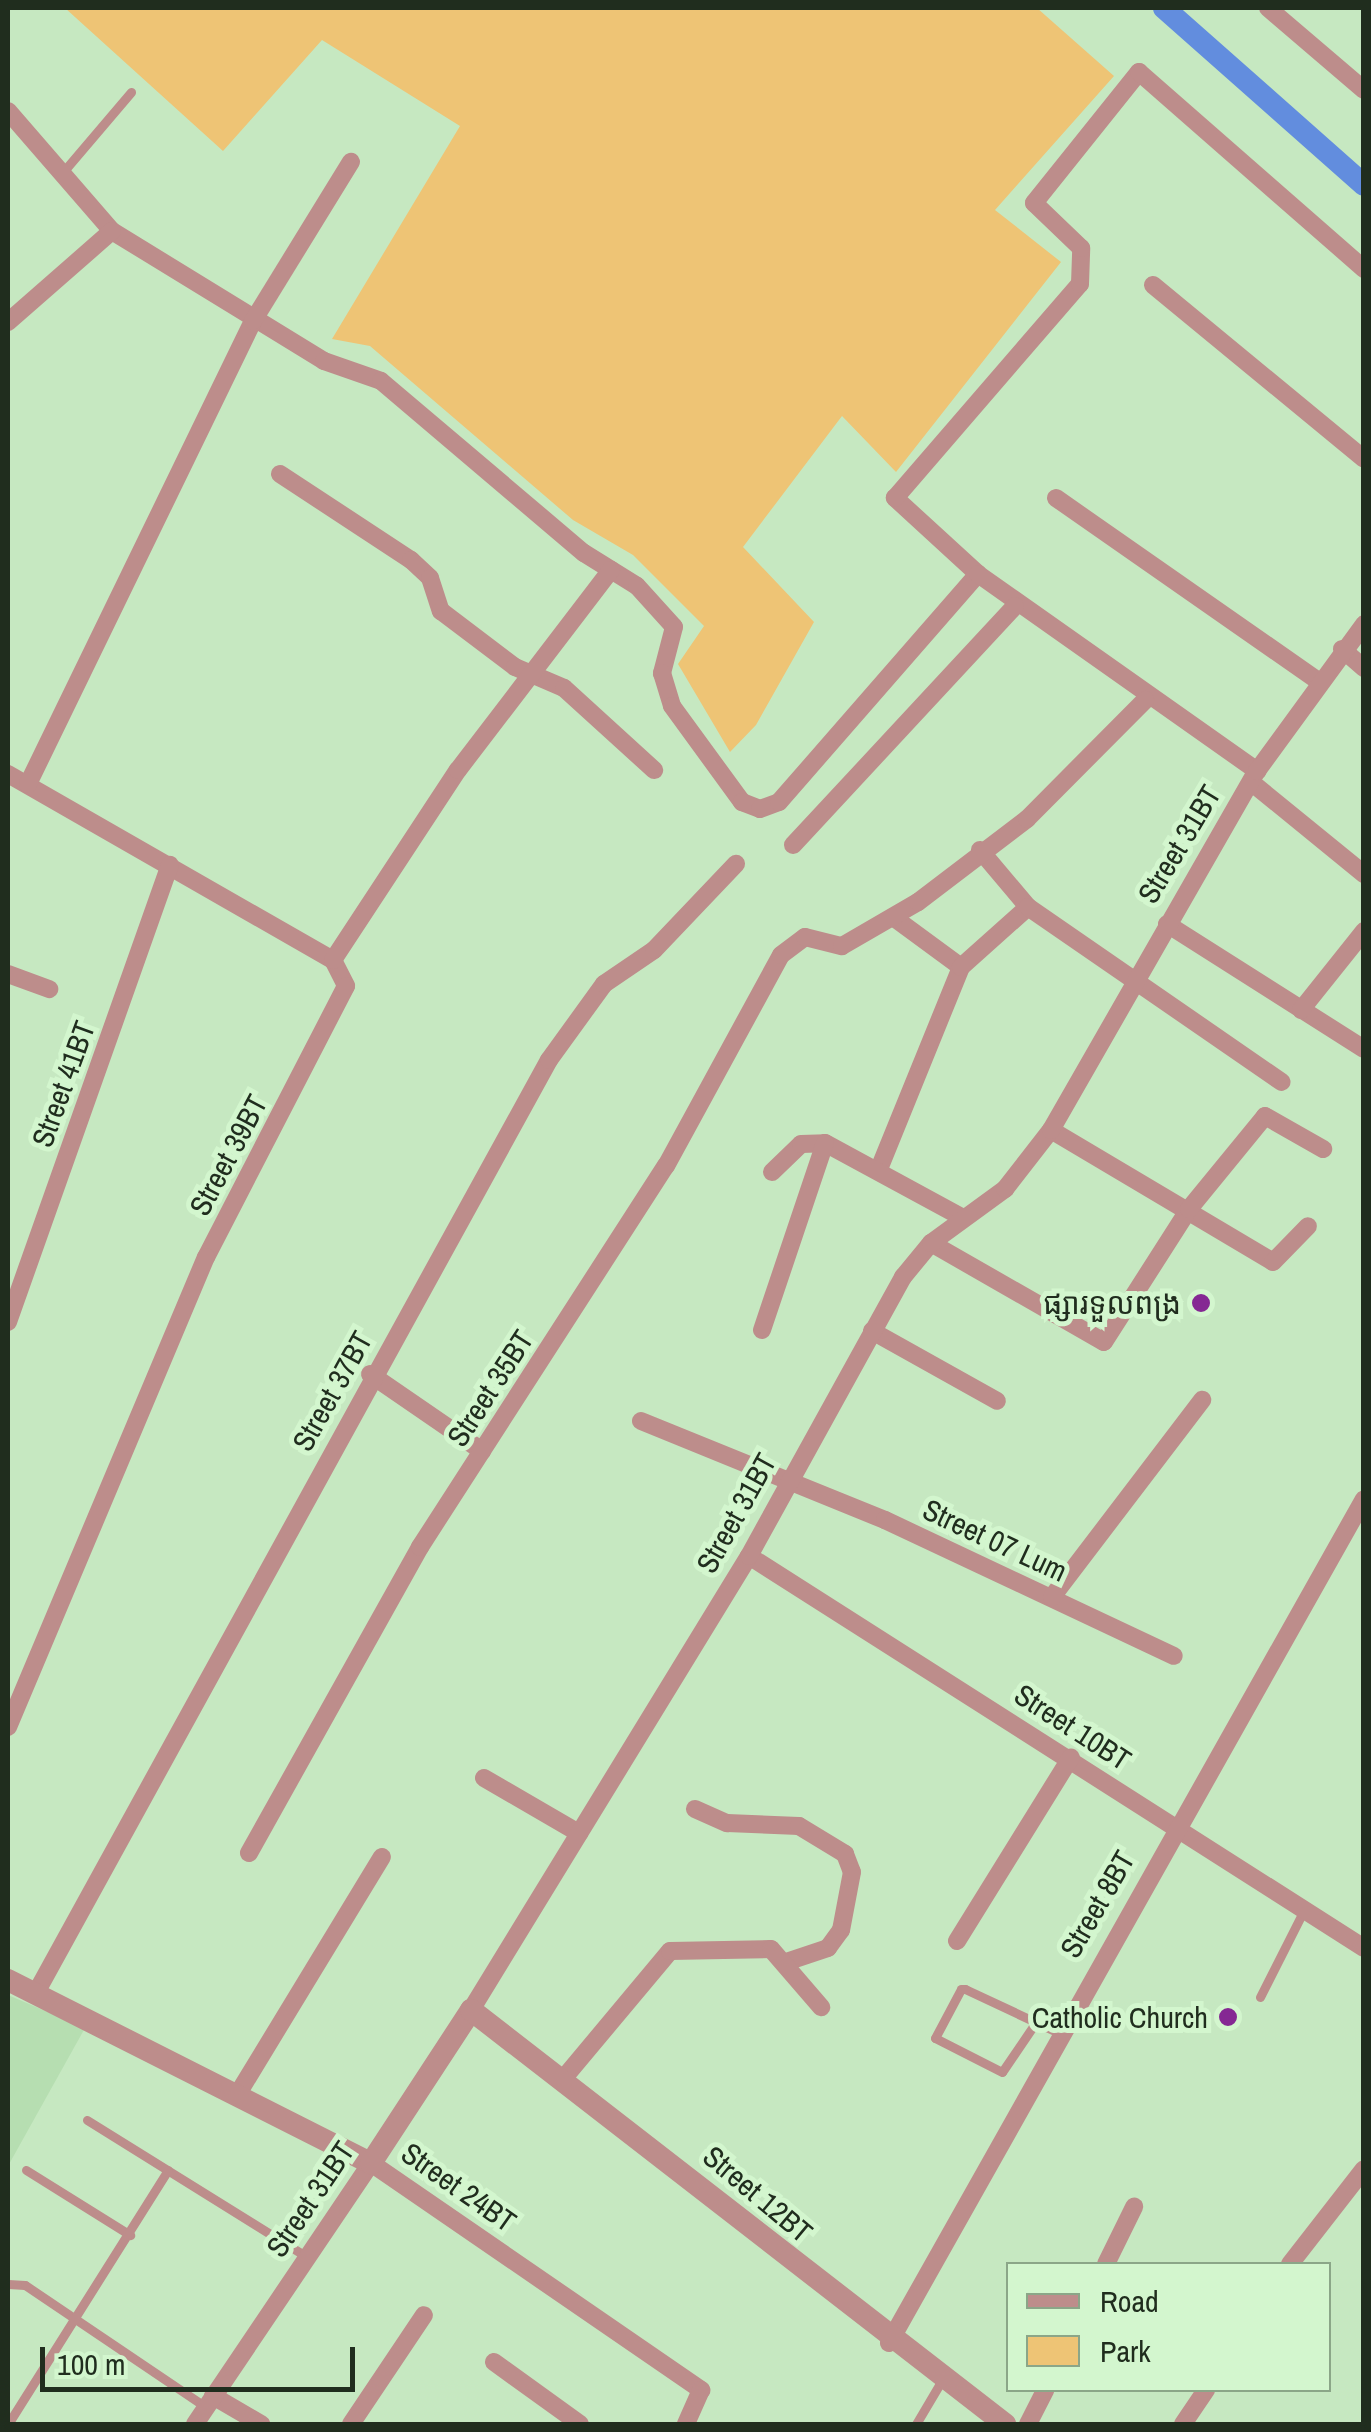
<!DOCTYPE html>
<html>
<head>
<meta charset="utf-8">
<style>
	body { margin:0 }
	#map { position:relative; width:1371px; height:2432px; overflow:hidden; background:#c6e8c1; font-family:"Archivo Narrow","Noto Sans Khmer",sans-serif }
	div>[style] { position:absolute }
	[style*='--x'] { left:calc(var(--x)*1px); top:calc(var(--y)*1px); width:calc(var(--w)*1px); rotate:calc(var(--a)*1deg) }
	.built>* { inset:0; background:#b6deb1 }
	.green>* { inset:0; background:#eec475 }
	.canal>* { height:22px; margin:-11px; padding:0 11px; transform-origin:11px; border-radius:11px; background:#628dde }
	.service>* { height:9px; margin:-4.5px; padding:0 4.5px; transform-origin:4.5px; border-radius:4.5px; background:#bd8d8b }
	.minor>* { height:18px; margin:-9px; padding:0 9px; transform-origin:9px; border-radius:9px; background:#bd8d8b }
	.tertiary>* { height:22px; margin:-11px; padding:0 11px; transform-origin:11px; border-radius:11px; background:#bd8d8b }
	.dots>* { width:28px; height:28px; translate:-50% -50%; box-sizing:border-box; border:5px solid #d3f6ce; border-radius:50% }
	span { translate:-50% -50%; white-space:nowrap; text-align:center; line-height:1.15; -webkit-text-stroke:10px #d3f6ce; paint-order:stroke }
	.street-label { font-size:30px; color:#202d1e }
	.poi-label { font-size:30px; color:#202d1e }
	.right { translate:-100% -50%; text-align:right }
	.frame { position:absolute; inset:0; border:10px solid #202d1e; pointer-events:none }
	.legend { position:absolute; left:1006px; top:2262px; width:325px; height:130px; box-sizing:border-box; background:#d3f6ce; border:2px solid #8ba688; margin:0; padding:12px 18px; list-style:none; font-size:30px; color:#202d1e }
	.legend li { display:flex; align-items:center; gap:20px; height:50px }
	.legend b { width:50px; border:2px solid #8ba688 }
	.scale { position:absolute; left:40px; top:2347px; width:315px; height:45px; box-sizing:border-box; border:5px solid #202d1e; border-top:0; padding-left:12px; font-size:30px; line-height:35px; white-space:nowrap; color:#202d1e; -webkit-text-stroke:8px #d3f6ce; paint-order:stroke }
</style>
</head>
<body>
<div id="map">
	<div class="built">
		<i style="clip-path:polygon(8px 1995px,85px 2028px,8px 2166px)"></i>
	</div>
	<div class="green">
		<i style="clip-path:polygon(65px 8px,1037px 8px,1114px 76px,995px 210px,1061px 262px,896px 472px,842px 416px,743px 547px,814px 622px,756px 725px,730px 752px,678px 664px,704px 626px,633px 555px,573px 520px,370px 346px,332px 339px,460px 126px,322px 40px,223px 151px)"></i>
	</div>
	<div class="canal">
		<i style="--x:1164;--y:8;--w:267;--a:41.5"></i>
	</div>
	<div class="service">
		<i style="--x:63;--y:172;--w:105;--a:-49.6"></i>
		<i style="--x:1260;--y:1997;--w:95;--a:-63.2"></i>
		<i style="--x:1036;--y:2022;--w:60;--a:124.2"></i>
		<i style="--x:1002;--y:2072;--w:75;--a:-153.1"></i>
		<i style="--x:935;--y:2038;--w:55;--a:-62"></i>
		<i style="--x:961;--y:1989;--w:4;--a:0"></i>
		<i style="--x:965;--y:1989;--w:102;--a:25.1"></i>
		<i style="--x:87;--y:2120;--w:259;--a:31.9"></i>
		<i style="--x:26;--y:2170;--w:123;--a:32"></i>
		<i style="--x:8;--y:2284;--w:17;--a:3"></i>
		<i style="--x:25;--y:2285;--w:218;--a:34"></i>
		<i style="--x:8;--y:2424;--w:300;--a:-57.8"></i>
		<i style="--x:916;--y:2424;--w:51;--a:-59.4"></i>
	</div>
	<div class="minor">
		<i style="--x:1268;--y:8;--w:126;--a:40.5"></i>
		<i style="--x:8;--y:111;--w:159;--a:49.1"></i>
		<i style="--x:112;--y:231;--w:249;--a:31.5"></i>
		<i style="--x:324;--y:361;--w:60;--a:19.3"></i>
		<i style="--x:381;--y:381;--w:266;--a:40.3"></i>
		<i style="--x:584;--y:553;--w:62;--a:31.9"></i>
		<i style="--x:637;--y:586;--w:55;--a:47.9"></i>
		<i style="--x:674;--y:627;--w:48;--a:104.6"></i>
		<i style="--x:662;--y:673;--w:34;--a:73"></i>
		<i style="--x:672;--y:706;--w:119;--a:53.9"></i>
		<i style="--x:742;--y:802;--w:19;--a:21"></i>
		<i style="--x:760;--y:809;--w:20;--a:-20"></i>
		<i style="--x:779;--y:802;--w:303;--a:-48.9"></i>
		<i style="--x:978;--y:574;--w:113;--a:-137.5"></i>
		<i style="--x:895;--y:498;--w:283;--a:-49.2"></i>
		<i style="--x:1080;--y:284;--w:36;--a:-88"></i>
		<i style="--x:1081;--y:248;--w:65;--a:-136.2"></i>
		<i style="--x:1034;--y:203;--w:168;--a:-51.3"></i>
		<i style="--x:1139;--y:72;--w:299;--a:41.2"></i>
		<i style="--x:1153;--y:285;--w:273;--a:39.5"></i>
		<i style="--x:8;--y:322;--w:138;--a:-41.2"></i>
		<i style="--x:280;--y:474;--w:157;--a:33.3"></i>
		<i style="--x:411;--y:560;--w:26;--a:43"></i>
		<i style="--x:430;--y:578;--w:35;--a:72"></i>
		<i style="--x:441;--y:611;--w:93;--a:37.1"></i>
		<i style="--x:515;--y:667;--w:53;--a:23.2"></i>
		<i style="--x:564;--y:688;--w:122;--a:42.3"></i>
		<i style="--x:1056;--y:498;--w:320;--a:34.9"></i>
		<i style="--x:978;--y:574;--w:342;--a:35.2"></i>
		<i style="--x:1342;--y:649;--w:29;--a:41"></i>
		<i style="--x:8;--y:774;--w:374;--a:29.8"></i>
		<i style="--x:333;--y:960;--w:29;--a:63"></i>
		<i style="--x:346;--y:986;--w:305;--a:117.3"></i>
		<i style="--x:206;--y:1257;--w:510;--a:112.84"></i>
		<i style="--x:1251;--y:782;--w:146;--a:39.2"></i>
		<i style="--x:28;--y:784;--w:515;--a:-64.08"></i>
		<i style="--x:253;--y:321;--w:187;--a:-58.4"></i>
		<i style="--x:793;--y:845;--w:326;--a:-47.1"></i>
		<i style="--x:980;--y:850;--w:75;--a:49.9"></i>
		<i style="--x:893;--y:917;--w:84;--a:36.3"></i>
		<i style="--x:1167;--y:924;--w:233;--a:32.4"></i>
		<i style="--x:333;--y:960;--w:227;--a:-56.7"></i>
		<i style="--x:458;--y:770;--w:252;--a:-52.6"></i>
		<i style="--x:8;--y:974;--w:44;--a:20.1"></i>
		<i style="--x:1301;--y:1010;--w:101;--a:-51.4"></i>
		<i style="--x:1051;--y:1130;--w:258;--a:30.7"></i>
		<i style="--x:1273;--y:1262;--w:50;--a:-45.8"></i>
		<i style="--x:879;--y:1169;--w:218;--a:-67.9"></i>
		<i style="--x:961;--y:967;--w:90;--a:-41.8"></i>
		<i style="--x:1028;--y:907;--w:308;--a:34.6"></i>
		<i style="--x:772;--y:1172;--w:40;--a:-44"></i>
		<i style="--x:801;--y:1144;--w:24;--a:-2"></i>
		<i style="--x:825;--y:1143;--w:157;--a:28.5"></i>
		<i style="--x:931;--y:1243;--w:199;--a:29.8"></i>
		<i style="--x:1104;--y:1342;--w:158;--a:-57.4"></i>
		<i style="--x:1189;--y:1209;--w:120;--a:-50.7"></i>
		<i style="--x:1265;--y:1116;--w:67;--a:29.6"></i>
		<i style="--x:8;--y:1322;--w:485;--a:-70.5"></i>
		<i style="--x:762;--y:1330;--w:197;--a:-71.4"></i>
		<i style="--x:872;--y:1331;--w:143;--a:29.2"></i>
		<i style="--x:370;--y:1374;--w:136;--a:34.5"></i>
		<i style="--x:641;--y:1421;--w:263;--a:22.1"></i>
		<i style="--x:885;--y:1520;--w:319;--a:25.2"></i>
		<i style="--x:749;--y:1556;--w:729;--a:32.51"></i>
		<i style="--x:1052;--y:1597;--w:248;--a:-52.7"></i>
		<i style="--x:484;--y:1778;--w:110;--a:30.1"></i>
		<i style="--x:695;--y:1809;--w:35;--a:24"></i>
		<i style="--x:727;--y:1823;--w:72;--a:2.4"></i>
		<i style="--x:799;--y:1826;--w:54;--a:31.3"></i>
		<i style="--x:845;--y:1854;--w:19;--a:69"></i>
		<i style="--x:852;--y:1872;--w:59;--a:100.7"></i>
		<i style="--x:841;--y:1930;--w:22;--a:126"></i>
		<i style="--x:828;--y:1948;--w:41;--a:161.6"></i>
		<i style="--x:249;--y:1853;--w:351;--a:-60.8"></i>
		<i style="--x:420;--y:1547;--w:454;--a:-57.2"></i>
		<i style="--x:666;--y:1166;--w:240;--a:-61.4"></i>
		<i style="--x:781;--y:955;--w:30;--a:-37"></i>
		<i style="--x:805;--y:937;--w:38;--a:14"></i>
		<i style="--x:842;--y:946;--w:88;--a:-30.1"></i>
		<i style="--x:918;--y:902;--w:137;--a:-37.3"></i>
		<i style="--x:1027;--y:819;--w:168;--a:-45.2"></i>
		<i style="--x:957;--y:1941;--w:216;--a:-58.2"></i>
		<i style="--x:37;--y:1991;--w:1062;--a:-61.19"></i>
		<i style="--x:549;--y:1060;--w:94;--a:-54.1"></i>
		<i style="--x:604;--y:984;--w:60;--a:-34.2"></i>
		<i style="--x:654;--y:950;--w:119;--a:-46.4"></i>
		<i style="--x:471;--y:2010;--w:532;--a:-58.52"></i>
		<i style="--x:749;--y:1556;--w:319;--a:-61.1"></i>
		<i style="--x:903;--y:1277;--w:44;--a:-50.5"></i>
		<i style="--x:931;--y:1243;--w:92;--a:-36.1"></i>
		<i style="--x:1005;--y:1189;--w:75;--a:-52.1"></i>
		<i style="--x:1051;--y:1130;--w:414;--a:-60.2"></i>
		<i style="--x:1257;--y:771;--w:182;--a:-53.9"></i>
		<i style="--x:563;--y:2079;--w:167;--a:-50.1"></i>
		<i style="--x:670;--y:1951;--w:101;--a:-1.1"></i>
		<i style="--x:771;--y:1949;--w:77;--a:49.2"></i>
		<i style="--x:239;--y:2092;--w:275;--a:-58.7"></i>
		<i style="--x:1106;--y:2264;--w:64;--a:-63.8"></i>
		<i style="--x:1290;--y:2264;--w:120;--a:-52.1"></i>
		<i style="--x:889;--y:2343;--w:968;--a:-60.63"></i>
		<i style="--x:494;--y:2362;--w:106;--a:35.8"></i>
		<i style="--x:213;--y:2396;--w:56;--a:30.3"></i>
		<i style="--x:195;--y:2424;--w:315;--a:-56"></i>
		<i style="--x:371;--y:2163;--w:401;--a:34.5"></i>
		<i style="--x:701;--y:2390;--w:37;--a:114"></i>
		<i style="--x:351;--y:2424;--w:131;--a:-56.2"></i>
		<i style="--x:1028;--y:2424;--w:38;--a:-63"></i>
		<i style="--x:1183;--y:2424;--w:41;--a:-55.9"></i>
	</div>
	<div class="tertiary">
		<i style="--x:8;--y:1980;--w:407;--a:26.8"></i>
		<i style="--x:371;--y:2163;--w:183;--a:-56.8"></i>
		<i style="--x:471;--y:2010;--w:676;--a:37.79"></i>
	</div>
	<div class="dots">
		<i style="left:1201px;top:1303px;background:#852893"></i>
		<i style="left:1228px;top:2017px;background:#852893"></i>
	</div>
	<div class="street-label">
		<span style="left:1179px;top:844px;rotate:-59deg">Street 31BT</span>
		<span style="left:63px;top:1084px;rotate:-70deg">Street 41BT</span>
		<span style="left:228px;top:1155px;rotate:-62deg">Street 39BT</span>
		<span style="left:490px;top:1388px;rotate:-57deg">Street 35BT</span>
		<span style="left:332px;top:1391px;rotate:-61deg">Street 37BT</span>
		<span style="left:736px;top:1513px;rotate:-61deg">Street 31BT</span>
		<span style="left:995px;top:1540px;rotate:25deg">Street 07 Lum</span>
		<span style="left:1073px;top:1727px;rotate:33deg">Street 10BT</span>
		<span style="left:1097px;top:1904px;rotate:-60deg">Street 8BT</span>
		<span style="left:459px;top:2187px;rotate:35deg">Street 24BT</span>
		<span style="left:758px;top:2194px;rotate:40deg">Street 12BT</span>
		<span style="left:310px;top:2199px;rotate:-56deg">Street 31BT</span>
	</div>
	<div class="poi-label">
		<span class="right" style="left:1181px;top:1303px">ផ្សារទួលពង្រ</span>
		<span class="right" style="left:1208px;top:2017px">Catholic Church</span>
	</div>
	<div class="frame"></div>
	<ul class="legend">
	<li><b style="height:12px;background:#bd8d8b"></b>Road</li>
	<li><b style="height:28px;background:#eec475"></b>Park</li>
	</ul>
	<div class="scale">100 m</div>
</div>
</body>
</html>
